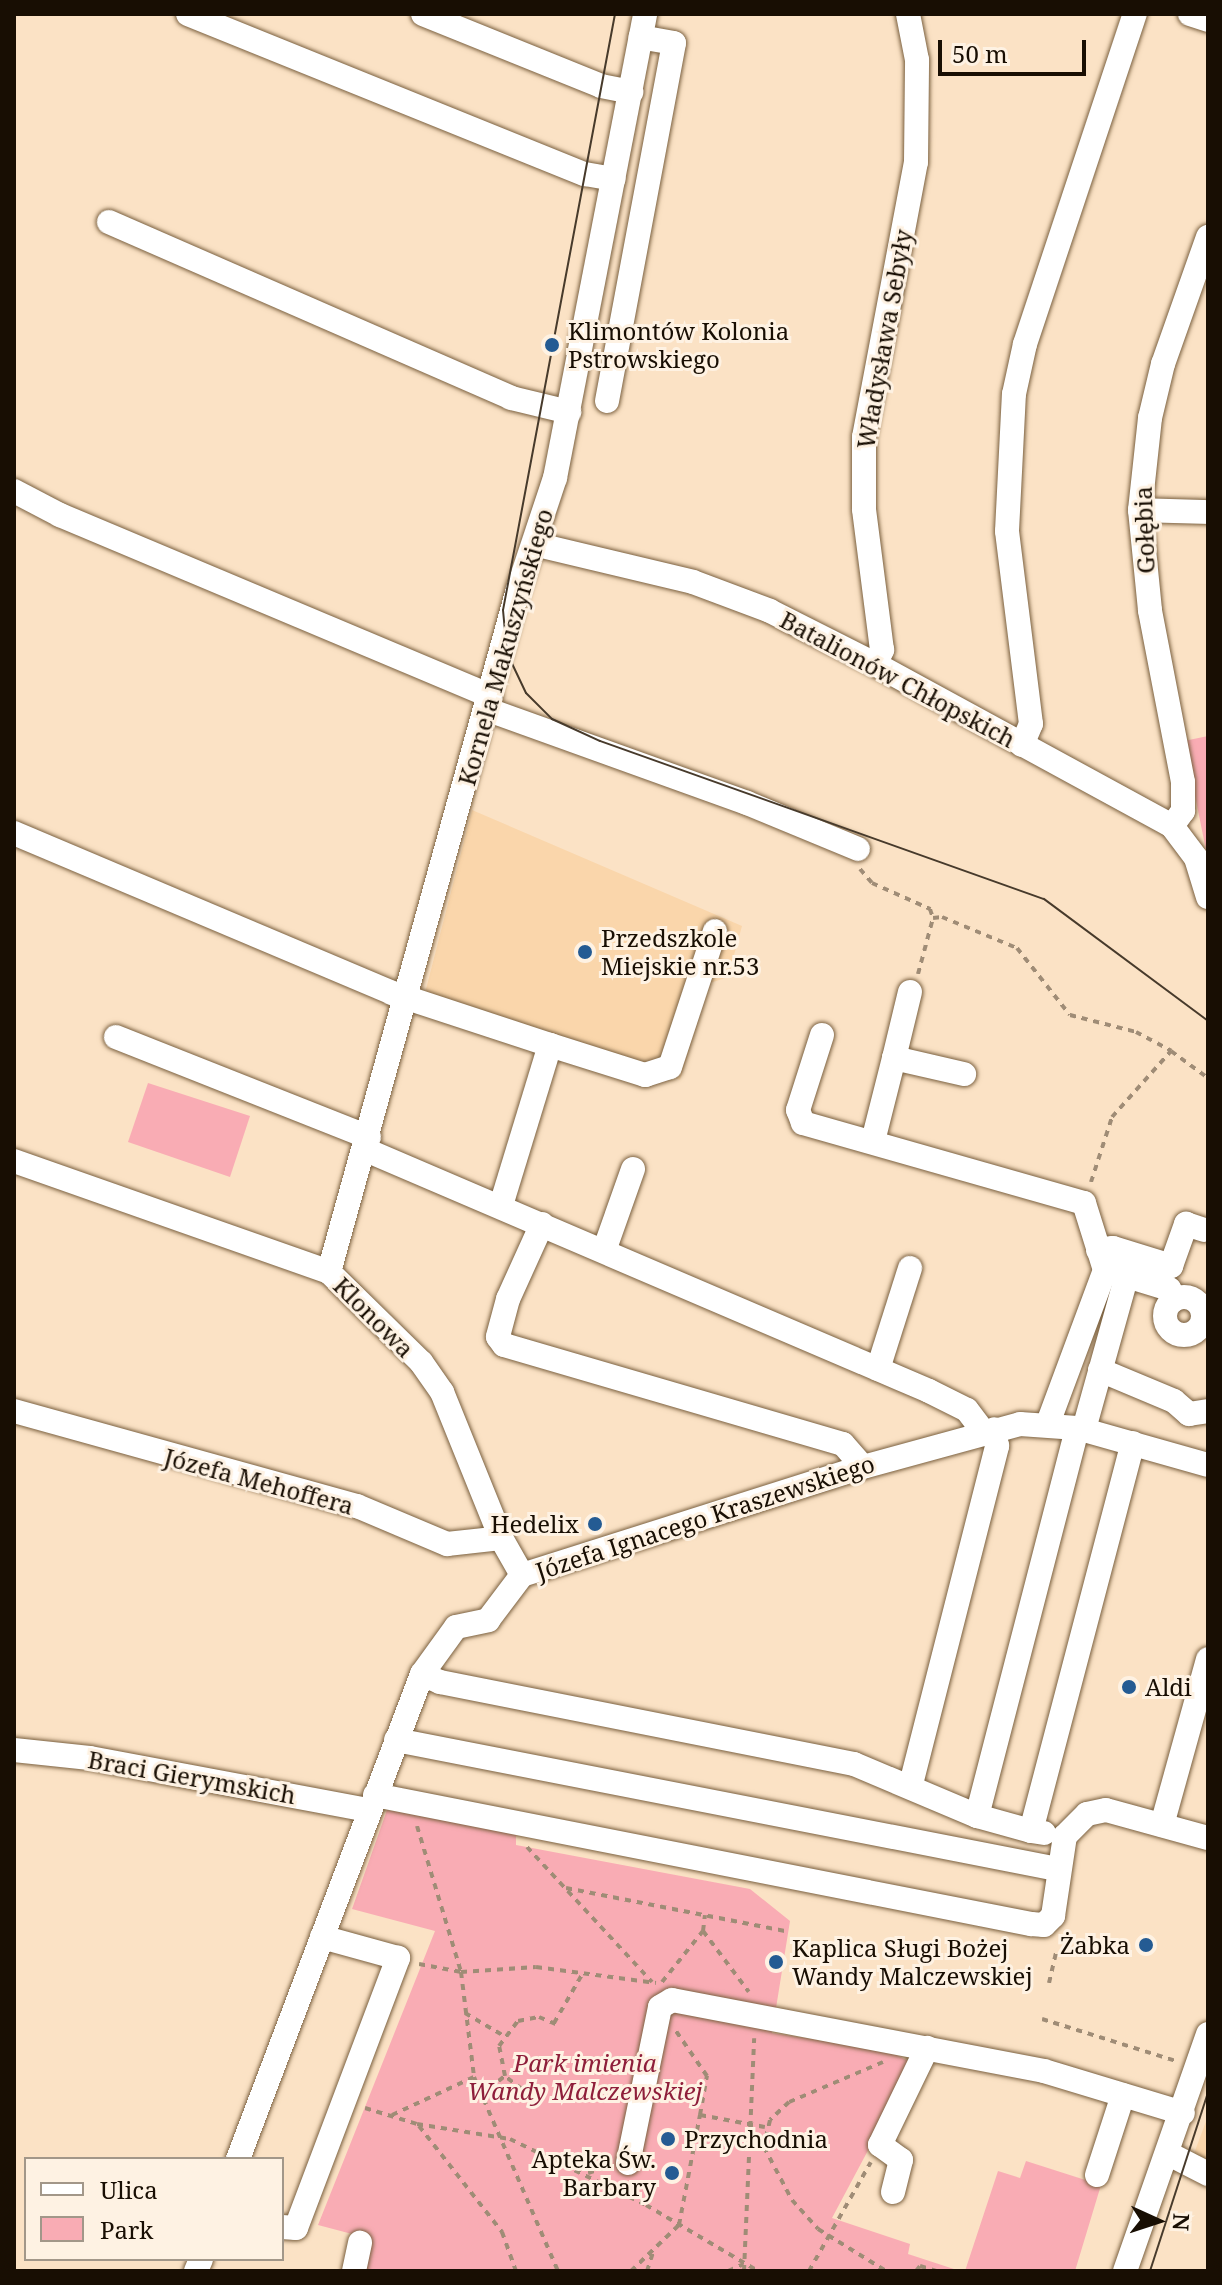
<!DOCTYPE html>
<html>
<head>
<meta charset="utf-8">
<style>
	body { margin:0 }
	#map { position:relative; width:1222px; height:2285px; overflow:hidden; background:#fbe2c5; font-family:"Noto Serif",serif }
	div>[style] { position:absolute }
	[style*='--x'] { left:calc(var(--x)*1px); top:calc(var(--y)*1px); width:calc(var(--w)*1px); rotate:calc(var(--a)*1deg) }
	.built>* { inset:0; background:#fad6ab }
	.green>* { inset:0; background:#f9acb4 }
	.path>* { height:4px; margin-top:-2px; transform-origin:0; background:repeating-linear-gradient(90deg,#9f8c76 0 6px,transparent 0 12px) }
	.roads { filter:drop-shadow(0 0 2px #7a603f) drop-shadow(0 0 2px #7a603f) }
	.minor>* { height:24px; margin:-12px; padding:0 12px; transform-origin:12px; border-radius:12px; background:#fff }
	.minor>.ring { margin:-12px; padding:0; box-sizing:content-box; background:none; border:24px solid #fff; border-radius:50% }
	.tram>* { height:2px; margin:-1px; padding:0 1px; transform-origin:1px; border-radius:1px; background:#473a2b }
	.dots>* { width:22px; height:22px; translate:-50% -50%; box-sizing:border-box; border:4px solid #fef2e3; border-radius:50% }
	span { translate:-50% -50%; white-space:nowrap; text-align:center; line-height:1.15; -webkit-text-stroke:6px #fef2e3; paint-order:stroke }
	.poi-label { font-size:24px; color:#180e03 }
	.left { translate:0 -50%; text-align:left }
	.right { translate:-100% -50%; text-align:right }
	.street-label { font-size:24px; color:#180e03 }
	.park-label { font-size:24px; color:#8e1e3a; font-style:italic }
	.frame { position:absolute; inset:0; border:16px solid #180e03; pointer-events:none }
	.legend { position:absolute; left:24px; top:2157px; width:260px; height:104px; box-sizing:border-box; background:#fef2e3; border:2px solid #a29789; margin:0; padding:10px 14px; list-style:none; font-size:24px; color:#180e03 }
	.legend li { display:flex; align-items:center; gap:16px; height:40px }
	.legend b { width:40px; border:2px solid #a29789 }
	.north { position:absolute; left:1118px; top:2181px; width:80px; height:80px; -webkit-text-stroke:6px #fef2e3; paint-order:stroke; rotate:93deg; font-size:22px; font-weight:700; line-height:32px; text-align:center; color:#180e03 }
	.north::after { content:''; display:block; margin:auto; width:28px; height:36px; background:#180e03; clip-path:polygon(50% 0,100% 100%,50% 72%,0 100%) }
	.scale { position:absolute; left:938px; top:40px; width:148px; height:36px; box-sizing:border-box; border:4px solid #180e03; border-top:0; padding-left:10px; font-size:24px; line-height:28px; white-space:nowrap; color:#180e03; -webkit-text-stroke:6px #fef2e3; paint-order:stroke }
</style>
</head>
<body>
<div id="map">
	<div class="built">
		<i style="clip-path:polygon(472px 810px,742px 926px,728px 977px,710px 983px,680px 1080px,424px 997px)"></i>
		<i style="clip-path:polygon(1208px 2116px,1208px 2164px,1192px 2159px)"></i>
	</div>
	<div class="green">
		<i style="clip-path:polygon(1208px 736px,1208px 860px,1184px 741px)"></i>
		<i style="clip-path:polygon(148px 1083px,250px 1116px,230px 1177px,128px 1142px)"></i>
		<i style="clip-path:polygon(387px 1810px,516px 1833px,516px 1845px,750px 1889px,790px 1921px,772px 2033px,889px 2051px,914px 2064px,832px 2218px,910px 2244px,908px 2254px,960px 2271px,365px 2271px,371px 2239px,318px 2225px,435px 1931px,352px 1909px)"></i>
		<i style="clip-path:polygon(1026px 2161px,1101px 2185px,1075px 2271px,965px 2271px,998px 2171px,1020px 2178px)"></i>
	</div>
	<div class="path">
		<i style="--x:860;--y:869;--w:18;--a:49"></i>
		<i style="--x:872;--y:883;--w:64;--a:24.1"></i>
		<i style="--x:930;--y:909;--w:9;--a:72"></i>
		<i style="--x:918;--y:974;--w:58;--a:-75"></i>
		<i style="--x:933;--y:918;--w:9;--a:-6"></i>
		<i style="--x:942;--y:917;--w:81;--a:22.5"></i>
		<i style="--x:1017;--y:948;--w:85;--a:51.7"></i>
		<i style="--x:1070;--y:1015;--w:68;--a:14.4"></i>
		<i style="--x:1136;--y:1032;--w:40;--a:28"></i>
		<i style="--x:1091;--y:1182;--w:68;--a:-72.1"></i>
		<i style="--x:1112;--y:1117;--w:89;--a:-48.2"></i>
		<i style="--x:1171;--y:1051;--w:46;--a:36.1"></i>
		<i style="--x:417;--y:1826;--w:152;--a:73.2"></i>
		<i style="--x:461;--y:1972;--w:106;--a:82.9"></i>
		<i style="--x:474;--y:2077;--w:211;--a:66.6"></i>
		<i style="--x:527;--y:1847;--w:184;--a:47.2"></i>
		<i style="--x:566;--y:1888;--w:223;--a:11.1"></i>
		<i style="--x:703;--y:1931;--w:76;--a:53"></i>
		<i style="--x:419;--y:1964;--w:43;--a:10.8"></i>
		<i style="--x:461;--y:1972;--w:75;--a:-3.8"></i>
		<i style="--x:536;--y:1967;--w:121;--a:7.6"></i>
		<i style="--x:662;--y:1982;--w:65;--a:-51.2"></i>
		<i style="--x:703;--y:1931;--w:16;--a:-83"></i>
		<i style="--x:1049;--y:1983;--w:31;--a:-77"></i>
		<i style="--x:465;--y:2013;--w:45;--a:30.5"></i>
		<i style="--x:1042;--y:2019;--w:140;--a:17.4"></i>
		<i style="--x:554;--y:2023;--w:58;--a:-59.9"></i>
		<i style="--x:883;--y:2062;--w:102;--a:156.9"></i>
		<i style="--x:789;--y:2102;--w:26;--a:137"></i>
		<i style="--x:770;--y:2120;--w:28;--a:103"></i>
		<i style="--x:764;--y:2147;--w:60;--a:62.2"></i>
		<i style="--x:792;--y:2200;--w:39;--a:48"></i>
		<i style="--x:818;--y:2229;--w:80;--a:31.7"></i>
		<i style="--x:543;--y:2091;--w:21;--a:-175"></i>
		<i style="--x:522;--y:2089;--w:21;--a:-143"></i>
		<i style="--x:505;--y:2076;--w:31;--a:-101"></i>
		<i style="--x:499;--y:2046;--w:31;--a:-53"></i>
		<i style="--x:518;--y:2021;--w:21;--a:-11"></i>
		<i style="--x:539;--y:2017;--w:21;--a:23"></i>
		<i style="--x:480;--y:2096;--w:32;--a:-39"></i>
		<i style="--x:365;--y:2108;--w:54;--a:17.1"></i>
		<i style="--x:417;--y:2124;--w:94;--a:9.2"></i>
		<i style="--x:510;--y:2139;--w:151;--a:25.9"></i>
		<i style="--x:646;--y:2205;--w:130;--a:30.5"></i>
		<i style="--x:392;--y:2115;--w:90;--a:-24.9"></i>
		<i style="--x:700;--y:2115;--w:66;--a:10.5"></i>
		<i style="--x:419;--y:2126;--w:135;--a:51.9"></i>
		<i style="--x:502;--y:2232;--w:41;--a:70.3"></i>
		<i style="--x:588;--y:2173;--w:23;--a:-18"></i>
		<i style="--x:631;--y:2271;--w:66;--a:-43.8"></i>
		<i style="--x:679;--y:2225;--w:112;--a:-79.2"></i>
		<i style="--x:700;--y:2115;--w:40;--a:-80"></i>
		<i style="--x:707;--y:2076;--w:55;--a:-124.6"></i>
		<i style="--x:647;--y:2271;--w:20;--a:-72"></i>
		<i style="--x:728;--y:2271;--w:17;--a:-24"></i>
		<i style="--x:744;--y:2271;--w:233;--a:-87.5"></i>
		<i style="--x:809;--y:2271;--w:125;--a:-60.4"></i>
		<i style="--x:916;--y:2271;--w:6;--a:-51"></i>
		<i style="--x:920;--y:2266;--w:17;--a:17"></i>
	</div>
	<div class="roads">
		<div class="minor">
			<i style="--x:188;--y:14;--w:428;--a:22"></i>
			<i style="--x:585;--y:174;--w:29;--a:10"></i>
			<i style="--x:423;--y:14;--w:192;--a:22"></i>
			<i style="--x:601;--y:86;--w:31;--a:11"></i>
			<i style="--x:1190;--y:14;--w:19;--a:18"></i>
			<i style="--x:109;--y:222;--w:439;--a:23.6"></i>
			<i style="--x:511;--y:398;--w:60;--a:13.6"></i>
			<i style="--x:607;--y:401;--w:364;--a:-79.4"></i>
			<i style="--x:674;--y:43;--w:34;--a:-170"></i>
			<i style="--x:14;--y:491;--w:52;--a:27.6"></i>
			<i style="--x:60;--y:515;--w:467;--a:22.8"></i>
			<i style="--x:1140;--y:510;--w:68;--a:1.7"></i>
			<i style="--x:534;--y:544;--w:163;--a:13.4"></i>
			<i style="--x:693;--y:582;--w:82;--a:20.6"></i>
			<i style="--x:770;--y:611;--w:118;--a:26.8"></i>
			<i style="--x:875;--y:664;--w:338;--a:28.6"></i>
			<i style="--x:1172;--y:826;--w:40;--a:53"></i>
			<i style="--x:1196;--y:858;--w:41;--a:72.9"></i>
			<i style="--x:875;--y:664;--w:16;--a:-63"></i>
			<i style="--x:882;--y:650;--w:142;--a:-97.3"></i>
			<i style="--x:864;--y:509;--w:72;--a:-90"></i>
			<i style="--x:864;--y:437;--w:280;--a:-79.3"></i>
			<i style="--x:916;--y:162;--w:102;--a:-89.4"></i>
			<i style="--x:917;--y:60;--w:47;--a:-101.1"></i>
			<i style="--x:486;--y:709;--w:277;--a:19.8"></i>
			<i style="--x:747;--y:803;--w:120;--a:22.5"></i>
			<i style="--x:1022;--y:745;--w:23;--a:-67"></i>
			<i style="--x:1031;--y:724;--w:194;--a:-97.1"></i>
			<i style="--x:1007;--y:531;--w:137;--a:-87.1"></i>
			<i style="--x:1014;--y:394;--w:51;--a:-77.6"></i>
			<i style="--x:1025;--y:344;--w:348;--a:-71.6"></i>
			<i style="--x:1172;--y:826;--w:19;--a:-54"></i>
			<i style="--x:1183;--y:811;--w:29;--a:-90"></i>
			<i style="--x:1183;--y:782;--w:175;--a:-100.9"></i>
			<i style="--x:1150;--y:610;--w:100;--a:-95.7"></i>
			<i style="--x:1140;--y:510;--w:93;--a:-83.8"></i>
			<i style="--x:1150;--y:418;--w:56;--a:-76.5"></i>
			<i style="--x:1163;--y:364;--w:135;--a:-70.5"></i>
			<i style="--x:14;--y:833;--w:410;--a:22.9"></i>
			<i style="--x:392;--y:993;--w:166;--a:18.2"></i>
			<i style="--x:550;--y:1045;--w:167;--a:107"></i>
			<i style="--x:822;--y:1035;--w:79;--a:107.7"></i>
			<i style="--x:798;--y:1110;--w:14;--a:69"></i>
			<i style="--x:803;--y:1123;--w:292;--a:15.9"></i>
			<i style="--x:1084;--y:1203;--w:70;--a:72.6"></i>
			<i style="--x:1105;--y:1270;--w:163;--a:110.4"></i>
			<i style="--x:116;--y:1037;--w:272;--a:21.6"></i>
			<i style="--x:550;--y:1045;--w:100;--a:17.5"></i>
			<i style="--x:645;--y:1075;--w:26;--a:-18"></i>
			<i style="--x:670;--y:1067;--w:143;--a:-71.7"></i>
			<i style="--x:894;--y:1058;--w:68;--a:-76.4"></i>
			<i style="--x:873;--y:1141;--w:86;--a:-75.8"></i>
			<i style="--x:894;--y:1058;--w:72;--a:12.9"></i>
			<i style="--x:366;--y:1150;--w:612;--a:23.17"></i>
			<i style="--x:929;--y:1391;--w:42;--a:26.6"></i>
			<i style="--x:967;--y:1410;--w:26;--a:53"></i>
			<i style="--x:14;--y:1161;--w:334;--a:19.4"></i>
			<i style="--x:329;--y:1272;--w:129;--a:44.4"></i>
			<i style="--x:421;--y:1362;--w:37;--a:55"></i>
			<i style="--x:442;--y:1392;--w:157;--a:68"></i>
			<i style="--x:501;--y:1538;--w:43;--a:60.4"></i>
			<i style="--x:542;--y:1224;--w:82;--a:114.4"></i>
			<i style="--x:508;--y:1299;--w:39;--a:105"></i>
			<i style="--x:498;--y:1337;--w:10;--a:53"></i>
			<i style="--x:504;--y:1345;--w:353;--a:16.3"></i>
			<i style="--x:843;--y:1444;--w:30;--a:49"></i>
			<i style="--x:1098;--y:1250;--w:15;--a:-8"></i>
			<i style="--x:1113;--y:1248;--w:61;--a:17.2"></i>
			<i style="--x:1171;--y:1266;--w:45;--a:-70.3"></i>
			<i style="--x:1186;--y:1224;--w:19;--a:18"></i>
			<i style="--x:604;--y:1251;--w:87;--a:-70.5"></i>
			<i style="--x:329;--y:1272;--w:709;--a:-74.53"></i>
			<i style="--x:518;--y:589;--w:117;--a:-71.6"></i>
			<i style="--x:555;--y:478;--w:473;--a:-79"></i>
			<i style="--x:1114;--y:1272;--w:58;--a:17.2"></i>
			<i style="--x:1169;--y:1289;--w:12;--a:66"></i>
			<i class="ring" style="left:1165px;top:1297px;width:14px;height:14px"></i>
			<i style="--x:878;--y:1369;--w:106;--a:-72.4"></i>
			<i style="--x:1100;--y:1370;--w:80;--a:22.7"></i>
			<i style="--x:1174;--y:1401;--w:20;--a:41"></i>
			<i style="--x:1189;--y:1414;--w:19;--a:-9"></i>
			<i style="--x:14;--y:1411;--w:356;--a:15.5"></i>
			<i style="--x:357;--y:1506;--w:98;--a:22.9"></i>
			<i style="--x:447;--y:1544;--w:54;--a:-6.3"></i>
			<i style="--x:1084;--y:1429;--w:160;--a:-74.4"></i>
			<i style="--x:422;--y:1674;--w:20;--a:24"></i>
			<i style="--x:440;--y:1682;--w:422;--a:11.2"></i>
			<i style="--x:854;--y:1764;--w:134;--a:22.9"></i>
			<i style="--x:396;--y:1740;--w:673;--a:11.04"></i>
			<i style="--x:14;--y:1750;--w:76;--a:6"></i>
			<i style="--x:90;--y:1758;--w:284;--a:10.6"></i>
			<i style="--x:911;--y:1784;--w:349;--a:-75.7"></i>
			<i style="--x:997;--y:1446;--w:17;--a:-100"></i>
			<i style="--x:375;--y:1795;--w:669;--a:11.13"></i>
			<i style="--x:1031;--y:1924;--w:13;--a:4"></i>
			<i style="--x:1044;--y:1925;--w:13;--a:-45"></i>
			<i style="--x:1053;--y:1916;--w:81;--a:-81.5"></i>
			<i style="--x:1065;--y:1836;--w:31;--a:-45"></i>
			<i style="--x:1087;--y:1814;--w:19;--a:-12"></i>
			<i style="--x:1106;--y:1810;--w:106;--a:15.4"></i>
			<i style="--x:1162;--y:1825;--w:172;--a:-74.5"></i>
			<i style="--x:1031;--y:1831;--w:56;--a:-164.5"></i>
			<i style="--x:977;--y:1816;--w:401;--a:-75.5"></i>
			<i style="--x:1044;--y:1833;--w:13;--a:-171"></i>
			<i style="--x:1031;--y:1831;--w:401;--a:-75.3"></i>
			<i style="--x:1169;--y:2154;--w:44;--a:27.1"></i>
			<i style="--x:238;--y:2159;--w:519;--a:-69.22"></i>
			<i style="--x:422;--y:1674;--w:58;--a:-54.1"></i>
			<i style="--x:456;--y:1627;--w:33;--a:-12"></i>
			<i style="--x:488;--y:1620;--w:56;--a:-52.9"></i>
			<i style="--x:522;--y:1575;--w:358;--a:-17.6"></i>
			<i style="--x:863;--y:1467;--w:163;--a:-15.3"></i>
			<i style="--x:1020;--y:1424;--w:57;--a:4"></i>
			<i style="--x:1077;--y:1428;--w:136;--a:15.8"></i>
			<i style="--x:628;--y:2163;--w:159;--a:-78.4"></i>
			<i style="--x:660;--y:2007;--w:14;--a:-30"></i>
			<i style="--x:672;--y:2000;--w:379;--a:10.8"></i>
			<i style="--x:1044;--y:2071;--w:145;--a:16.8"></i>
			<i style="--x:1097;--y:2175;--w:84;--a:-72"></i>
			<i style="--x:893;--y:2192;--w:33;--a:-76"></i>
			<i style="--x:901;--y:2160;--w:26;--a:-144"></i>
			<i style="--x:880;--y:2145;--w:108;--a:-64.1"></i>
			<i style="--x:282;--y:2227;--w:14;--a:4"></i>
			<i style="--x:296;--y:2228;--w:289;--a:-69.3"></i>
			<i style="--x:398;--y:1958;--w:79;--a:-164.6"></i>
			<i style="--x:196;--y:2271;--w:13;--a:-67"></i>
			<i style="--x:354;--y:2271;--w:29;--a:-78"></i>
			<i style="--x:1125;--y:2271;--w:251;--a:-70.7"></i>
		</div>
	</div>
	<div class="tram">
		<i style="--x:615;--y:14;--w:606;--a:100.64"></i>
		<i style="--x:503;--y:610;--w:43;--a:84.7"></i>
		<i style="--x:507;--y:653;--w:44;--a:64.6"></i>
		<i style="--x:526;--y:693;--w:37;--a:45"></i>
		<i style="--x:552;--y:719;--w:53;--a:24.6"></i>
		<i style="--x:600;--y:741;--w:471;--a:19.6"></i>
		<i style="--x:1044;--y:899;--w:204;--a:36.6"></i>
		<i style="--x:1150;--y:2271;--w:188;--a:-72"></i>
	</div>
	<div class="dots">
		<i style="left:552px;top:345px;background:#245b93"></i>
		<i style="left:585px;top:952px;background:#245b93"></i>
		<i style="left:595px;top:1524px;background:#245b93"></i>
		<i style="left:1129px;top:1687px;background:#245b93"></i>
		<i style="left:1146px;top:1945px;background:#245b93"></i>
		<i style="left:776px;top:1962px;background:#245b93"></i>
		<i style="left:668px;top:2139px;background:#245b93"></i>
		<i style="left:672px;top:2173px;background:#245b93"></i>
	</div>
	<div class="poi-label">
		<span class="left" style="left:568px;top:345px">Klimontów Kolonia<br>Pstrowskiego</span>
		<span class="left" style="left:601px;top:952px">Przedszkole<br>Miejskie nr.53</span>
		<span class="right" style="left:579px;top:1524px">Hedelix</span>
		<span class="left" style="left:1145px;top:1687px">Aldi</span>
		<span class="right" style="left:1130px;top:1945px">Żabka</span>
		<span class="left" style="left:792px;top:1962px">Kaplica Sługi Bożej<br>Wandy Malczewskiej</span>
		<span class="left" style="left:684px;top:2139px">Przychodnia</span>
		<span class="right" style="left:656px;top:2173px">Apteka Św.<br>Barbary</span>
	</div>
	<div class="street-label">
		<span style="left:884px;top:339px;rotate:-80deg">Władysława Sebyły</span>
		<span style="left:1144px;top:530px;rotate:-92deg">Gołębia</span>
		<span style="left:505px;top:647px;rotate:-74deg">Kornela Makuszyńskiego</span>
		<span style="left:898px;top:679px;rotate:28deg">Batalionów Chłopskich</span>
		<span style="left:374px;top:1317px;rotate:45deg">Klonowa</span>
		<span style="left:259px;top:1481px;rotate:15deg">Józefa Mehoffera</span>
		<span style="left:705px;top:1517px;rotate:-18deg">Józefa Ignacego Kraszewskiego</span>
		<span style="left:192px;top:1777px;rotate:10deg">Braci Gierymskich</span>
	</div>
	<div class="park-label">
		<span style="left:585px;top:2077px">Park imienia<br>Wandy Malczewskiej</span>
	</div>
	<div class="frame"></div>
	<ul class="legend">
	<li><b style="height:10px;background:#fff"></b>Ulica</li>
	<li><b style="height:22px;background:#f9acb4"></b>Park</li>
	</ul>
	<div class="north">N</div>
	<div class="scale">50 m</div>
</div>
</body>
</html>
